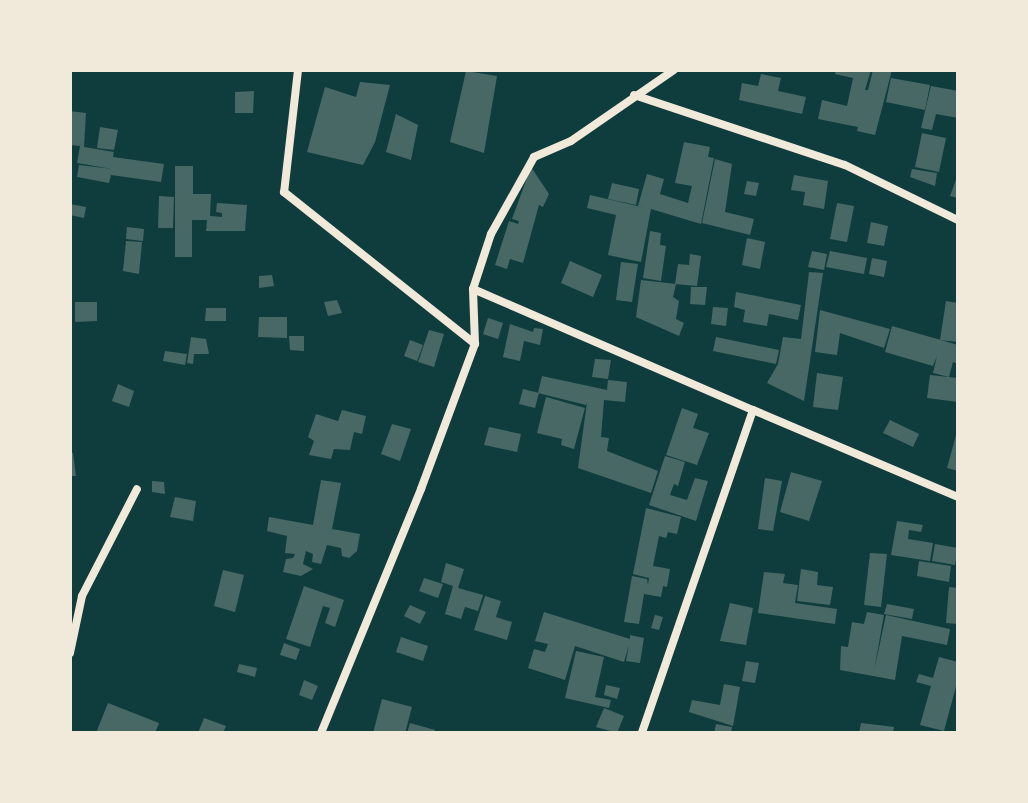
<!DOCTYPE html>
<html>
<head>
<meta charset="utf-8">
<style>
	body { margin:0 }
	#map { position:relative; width:1028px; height:803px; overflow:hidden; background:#0f3d3e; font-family:"PT Sans",sans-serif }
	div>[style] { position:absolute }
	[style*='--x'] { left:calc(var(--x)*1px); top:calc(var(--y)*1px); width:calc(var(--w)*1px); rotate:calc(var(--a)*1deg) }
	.building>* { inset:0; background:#486865 }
	.minor>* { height:8px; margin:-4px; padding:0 4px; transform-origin:4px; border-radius:4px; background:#f1e9da }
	span { translate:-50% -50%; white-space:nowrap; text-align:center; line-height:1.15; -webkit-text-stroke:6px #f1e9da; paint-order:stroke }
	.frame { position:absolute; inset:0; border:72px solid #f1e9da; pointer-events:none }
</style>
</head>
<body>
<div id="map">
	<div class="building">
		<i style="clip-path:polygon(836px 70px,871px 70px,865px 90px,868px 90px,873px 70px,892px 70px,875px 135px,857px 131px,858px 127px,818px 119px,822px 100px,847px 106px,853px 78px,835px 74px)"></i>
		<i style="clip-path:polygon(466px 71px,497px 76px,484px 153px,450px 142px)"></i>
		<i style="clip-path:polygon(761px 74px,781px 78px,778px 91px,806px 97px,802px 114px,739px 100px,742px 83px,758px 86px)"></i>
		<i style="clip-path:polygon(891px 78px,930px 85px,925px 110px,886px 102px)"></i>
		<i style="clip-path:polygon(360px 82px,390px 85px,375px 142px,363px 165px,307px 152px,325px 87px,356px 97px)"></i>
		<i style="clip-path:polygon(931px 86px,958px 91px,958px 118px,936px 114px,932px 130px,921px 128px)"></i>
		<i style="clip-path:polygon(254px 91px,253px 113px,235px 113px,235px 92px)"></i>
		<i style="clip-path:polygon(70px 111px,86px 113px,84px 147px,114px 152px,113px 157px,164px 164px,161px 182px,111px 175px,109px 183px,77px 177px,79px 165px,112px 169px,77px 163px,80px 146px,70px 145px)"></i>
		<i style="clip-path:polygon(396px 114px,418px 125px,411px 160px,386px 152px)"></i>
		<i style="clip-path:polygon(100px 127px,118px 130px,114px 150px,97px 148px)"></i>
		<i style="clip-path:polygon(922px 133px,946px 138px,939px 172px,915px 167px)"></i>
		<i style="clip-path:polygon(684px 142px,710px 147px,708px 157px,714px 158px,701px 224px,651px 209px,641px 262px,608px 255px,616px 215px,587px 208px,590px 195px,646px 208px,638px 206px,647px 174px,664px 179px,660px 194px,688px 203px,692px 186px,675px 183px)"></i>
		<i style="clip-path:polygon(715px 159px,732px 164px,725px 212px,754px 219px,750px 235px,702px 223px)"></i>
		<i style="clip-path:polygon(175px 166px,193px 166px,193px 194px,211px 194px,210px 216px,222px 217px,222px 213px,216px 212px,217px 203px,247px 205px,245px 231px,206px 231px,207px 220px,192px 220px,192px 257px,175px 257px)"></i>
		<i style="clip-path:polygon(531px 167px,549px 194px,543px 207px,539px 205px,523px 263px,510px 259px,507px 269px,495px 265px,509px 221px,518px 224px,519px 221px,512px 219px)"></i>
		<i style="clip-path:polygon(912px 169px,937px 173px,935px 186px,910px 177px)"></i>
		<i style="clip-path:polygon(958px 174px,958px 198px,950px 196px)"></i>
		<i style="clip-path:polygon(794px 175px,828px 181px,824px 209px,803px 205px,805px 192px,791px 190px)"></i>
		<i style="clip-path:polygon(747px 181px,759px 183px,756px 196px,744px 194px)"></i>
		<i style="clip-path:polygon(612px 183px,639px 189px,636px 205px,608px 199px)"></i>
		<i style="clip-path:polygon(159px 196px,174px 197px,173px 228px,158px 228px)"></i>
		<i style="clip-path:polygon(837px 203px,854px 206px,847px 242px,830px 239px)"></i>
		<i style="clip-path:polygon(70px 204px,86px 207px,84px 218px,70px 215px)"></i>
		<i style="clip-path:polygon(871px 222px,888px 226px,884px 246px,867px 243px)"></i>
		<i style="clip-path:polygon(127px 227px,144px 229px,143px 241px,126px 239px)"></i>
		<i style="clip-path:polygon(650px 231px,661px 233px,660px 245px,666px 246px,661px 281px,643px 278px)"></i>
		<i style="clip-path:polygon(747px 238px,765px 242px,760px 269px,742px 265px)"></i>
		<i style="clip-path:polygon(126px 241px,142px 242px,139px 274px,123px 271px)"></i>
		<i style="clip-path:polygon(812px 251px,827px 254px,824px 270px,808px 267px)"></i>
		<i style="clip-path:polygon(830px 251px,867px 258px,864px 274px,826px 267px)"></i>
		<i style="clip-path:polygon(690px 254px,701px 256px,697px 286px,675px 284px,678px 264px,689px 265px)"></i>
		<i style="clip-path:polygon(872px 258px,887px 261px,884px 277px,869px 274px)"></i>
		<i style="clip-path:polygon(570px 261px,602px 275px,593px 297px,561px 283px)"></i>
		<i style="clip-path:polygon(621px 262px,638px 264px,632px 302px,616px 300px)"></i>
		<i style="clip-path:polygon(809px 272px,823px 273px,804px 401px,767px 383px,778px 364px,783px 337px,801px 339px)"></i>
		<i style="clip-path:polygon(272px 275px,274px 286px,259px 288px,259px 276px)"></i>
		<i style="clip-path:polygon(641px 280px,676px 284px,673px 297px,679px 301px,676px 319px,684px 323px,679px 336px,636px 317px)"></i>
		<i style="clip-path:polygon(691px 287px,707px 287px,705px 305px,690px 304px)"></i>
		<i style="clip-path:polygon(736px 292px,801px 305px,798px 320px,769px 314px,767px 326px,743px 322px,745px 310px,734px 307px)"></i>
		<i style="clip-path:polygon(337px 300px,342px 313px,328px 316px,324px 302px)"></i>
		<i style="clip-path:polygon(946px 301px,958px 303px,958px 342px,940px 340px)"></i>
		<i style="clip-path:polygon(75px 302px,97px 302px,97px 321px,75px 322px)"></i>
		<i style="clip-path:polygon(713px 307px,728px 308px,726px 326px,711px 324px)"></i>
		<i style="clip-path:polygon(206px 308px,226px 308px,226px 321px,205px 321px)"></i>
		<i style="clip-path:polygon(820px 310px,890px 329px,884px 348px,840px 333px,837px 355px,815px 352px)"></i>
		<i style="clip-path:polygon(259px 317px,287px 317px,287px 338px,258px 337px)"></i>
		<i style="clip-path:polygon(488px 318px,503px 323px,498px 339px,483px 334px)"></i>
		<i style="clip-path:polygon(510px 324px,533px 332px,534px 328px,543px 329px,540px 345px,524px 341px,520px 361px,503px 357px)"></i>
		<i style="clip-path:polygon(892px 326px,958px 345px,958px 364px,953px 362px,949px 377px,933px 373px,937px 356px,933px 366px,885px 352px)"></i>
		<i style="clip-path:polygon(429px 330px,444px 334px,434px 367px,418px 362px)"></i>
		<i style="clip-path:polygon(289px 336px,304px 336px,304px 351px,290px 350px)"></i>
		<i style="clip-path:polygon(191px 337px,206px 339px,209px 354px,194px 354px,193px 364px,187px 363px)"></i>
		<i style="clip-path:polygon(716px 337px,779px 350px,776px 364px,713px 351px)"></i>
		<i style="clip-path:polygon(410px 340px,423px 345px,417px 361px,404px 356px)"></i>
		<i style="clip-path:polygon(165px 351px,187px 354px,185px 365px,163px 361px)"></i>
		<i style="clip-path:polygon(595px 359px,611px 360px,608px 379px,592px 377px)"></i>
		<i style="clip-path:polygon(817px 373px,843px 377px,838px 410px,813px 407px)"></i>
		<i style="clip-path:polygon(930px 375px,958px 378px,958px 402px,927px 398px)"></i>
		<i style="clip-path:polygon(542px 376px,607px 390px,608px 380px,627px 382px,625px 402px,604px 400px,601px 437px,609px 438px,607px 451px,658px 471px,651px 493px,578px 468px,587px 402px,586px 405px,538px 393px)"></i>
		<i style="clip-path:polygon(118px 384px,134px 391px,129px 407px,112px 401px)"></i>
		<i style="clip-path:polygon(523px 389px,539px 393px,535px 408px,519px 404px)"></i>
		<i style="clip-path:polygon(546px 397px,585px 408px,574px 449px,561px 445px,562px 439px,537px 433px)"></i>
		<i style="clip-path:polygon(682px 408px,698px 414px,693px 428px,709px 433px,697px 465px,666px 455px)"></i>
		<i style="clip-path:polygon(342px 410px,366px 416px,362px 434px,354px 432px,350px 450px,334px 449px,331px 459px,309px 455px,314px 441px,308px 437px,316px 414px,338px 421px)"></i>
		<i style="clip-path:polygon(890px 420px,919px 434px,913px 447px,883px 433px)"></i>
		<i style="clip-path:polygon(392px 424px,411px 429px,400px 461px,381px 454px)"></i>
		<i style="clip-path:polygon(489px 427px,521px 434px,517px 452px,484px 445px)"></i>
		<i style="clip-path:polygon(958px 428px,958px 471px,947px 468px)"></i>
		<i style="clip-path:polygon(70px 452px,73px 453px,76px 476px,70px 476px)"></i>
		<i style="clip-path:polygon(665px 456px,685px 462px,678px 486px,674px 484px,670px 495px,687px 500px,695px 478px,708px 481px,696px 521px,649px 505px)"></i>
		<i style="clip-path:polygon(791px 472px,822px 481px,809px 521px,780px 512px)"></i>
		<i style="clip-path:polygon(765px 478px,782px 481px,773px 531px,758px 529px)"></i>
		<i style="clip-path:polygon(321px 480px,341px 483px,332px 529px,360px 534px,357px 551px,349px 558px,342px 556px,341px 548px,327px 545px,321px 564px,312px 562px,313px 554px,306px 551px,303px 564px,313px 569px,301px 576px,283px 572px,286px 559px,293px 558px,295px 554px,285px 553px,287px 536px,267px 531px,269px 517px,313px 525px)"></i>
		<i style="clip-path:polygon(152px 481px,164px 482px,165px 494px,152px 492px)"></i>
		<i style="clip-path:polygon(175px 497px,196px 501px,193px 521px,170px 517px)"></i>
		<i style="clip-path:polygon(646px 508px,681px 517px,677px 534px,668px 532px,666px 538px,659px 536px,653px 566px,670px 569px,667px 587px,663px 586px,661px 597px,644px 594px,639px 624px,624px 622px,632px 576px,647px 579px,648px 585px,649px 578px,633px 574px)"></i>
		<i style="clip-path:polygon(897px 521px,923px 525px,921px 532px,909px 530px,908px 539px,933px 543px,930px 561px,891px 555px)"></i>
		<i style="clip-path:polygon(935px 544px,958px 548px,955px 565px,932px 561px)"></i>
		<i style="clip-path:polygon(870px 553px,887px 554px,881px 607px,864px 605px)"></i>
		<i style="clip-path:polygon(919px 561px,951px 566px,949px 582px,917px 576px)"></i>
		<i style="clip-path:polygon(446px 563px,464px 569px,458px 588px,483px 595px,478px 611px,465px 607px,461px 619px,445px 614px,453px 586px,441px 582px)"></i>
		<i style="clip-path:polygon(801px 569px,818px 572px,817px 585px,833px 587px,830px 605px,797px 601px)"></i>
		<i style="clip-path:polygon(223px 570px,244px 575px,235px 612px,214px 606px)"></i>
		<i style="clip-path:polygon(764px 572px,785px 574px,783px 583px,798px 585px,795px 603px,837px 609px,835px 624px,758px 613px)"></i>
		<i style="clip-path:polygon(424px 578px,443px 584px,438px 598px,419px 591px)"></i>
		<i style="clip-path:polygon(304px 586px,344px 600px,335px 627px,325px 623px,330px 608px,323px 606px,310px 647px,286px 639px)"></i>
		<i style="clip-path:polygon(949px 587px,958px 588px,958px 624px,946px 623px)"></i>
		<i style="clip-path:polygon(485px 596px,501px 601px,496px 617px,512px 622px,507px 640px,474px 630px)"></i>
		<i style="clip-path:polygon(730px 603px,753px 608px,746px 645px,720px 641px)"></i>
		<i style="clip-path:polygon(887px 604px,914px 609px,912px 619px,884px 614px)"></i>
		<i style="clip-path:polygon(410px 605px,426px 612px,420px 624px,404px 616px)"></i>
		<i style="clip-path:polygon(544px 612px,630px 639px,630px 635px,644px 638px,640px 663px,626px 661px,629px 645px,624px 662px,575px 646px,565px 680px,528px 668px,534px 649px,545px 652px,548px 644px,535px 641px)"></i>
		<i style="clip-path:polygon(867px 612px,884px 615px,874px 671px,886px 615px,950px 629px,947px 645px,902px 636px,895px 680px,840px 670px,841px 646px,848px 647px,852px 622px,864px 624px)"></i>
		<i style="clip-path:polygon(655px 615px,663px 617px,659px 630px,651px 628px)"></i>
		<i style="clip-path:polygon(401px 637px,428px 646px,423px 661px,396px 652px)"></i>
		<i style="clip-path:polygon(284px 643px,300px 649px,296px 660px,280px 655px)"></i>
		<i style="clip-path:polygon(576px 651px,604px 657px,595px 697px,611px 700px,609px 708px,565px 698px)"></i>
		<i style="clip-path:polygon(939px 657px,958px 662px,958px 679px,944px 731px,920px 725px,931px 686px,916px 682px,919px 674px,933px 678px)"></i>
		<i style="clip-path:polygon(746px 661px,759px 663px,755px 683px,742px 681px)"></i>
		<i style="clip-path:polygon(239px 664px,257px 668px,255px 677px,237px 672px)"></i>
		<i style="clip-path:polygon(304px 680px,318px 686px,312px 700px,299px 695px)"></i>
		<i style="clip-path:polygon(724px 684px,740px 687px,733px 726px,689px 712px,692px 700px,720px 705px)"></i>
		<i style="clip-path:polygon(606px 685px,620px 688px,617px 699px,604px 695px)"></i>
		<i style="clip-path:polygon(382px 699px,412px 707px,405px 733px,373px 733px)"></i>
		<i style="clip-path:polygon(108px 703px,159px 723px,155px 733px,96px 733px)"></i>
		<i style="clip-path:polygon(604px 708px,624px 716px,617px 733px,596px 727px)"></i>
		<i style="clip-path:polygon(204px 718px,226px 726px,223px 733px,198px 733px)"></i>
		<i style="clip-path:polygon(410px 723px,435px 730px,435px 733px,407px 733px)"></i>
		<i style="clip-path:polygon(861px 723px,894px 727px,893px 733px,859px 733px)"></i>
		<i style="clip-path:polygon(716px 724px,732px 727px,731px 733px,714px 733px)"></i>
	</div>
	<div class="minor">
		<i style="--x:298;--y:70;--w:123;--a:96.5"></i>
		<i style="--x:284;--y:192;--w:244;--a:38.5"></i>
		<i style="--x:634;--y:95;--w:222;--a:18.4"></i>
		<i style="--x:845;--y:165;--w:126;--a:26"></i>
		<i style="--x:473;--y:289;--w:305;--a:23.4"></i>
		<i style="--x:753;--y:410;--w:342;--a:109"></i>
		<i style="--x:753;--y:410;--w:223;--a:23"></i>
		<i style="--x:70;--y:653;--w:58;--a:-78.1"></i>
		<i style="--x:82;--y:596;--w:120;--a:-62.8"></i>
		<i style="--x:321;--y:733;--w:264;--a:-67.7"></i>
		<i style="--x:421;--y:489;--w:155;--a:-69.6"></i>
		<i style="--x:475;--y:344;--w:55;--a:-92.1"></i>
		<i style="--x:473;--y:289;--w:58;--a:-71.9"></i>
		<i style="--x:491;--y:234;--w:88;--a:-60.8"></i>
		<i style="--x:534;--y:157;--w:40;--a:-23.4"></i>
		<i style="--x:571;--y:141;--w:125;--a:-34.6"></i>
	</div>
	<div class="frame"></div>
</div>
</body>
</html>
